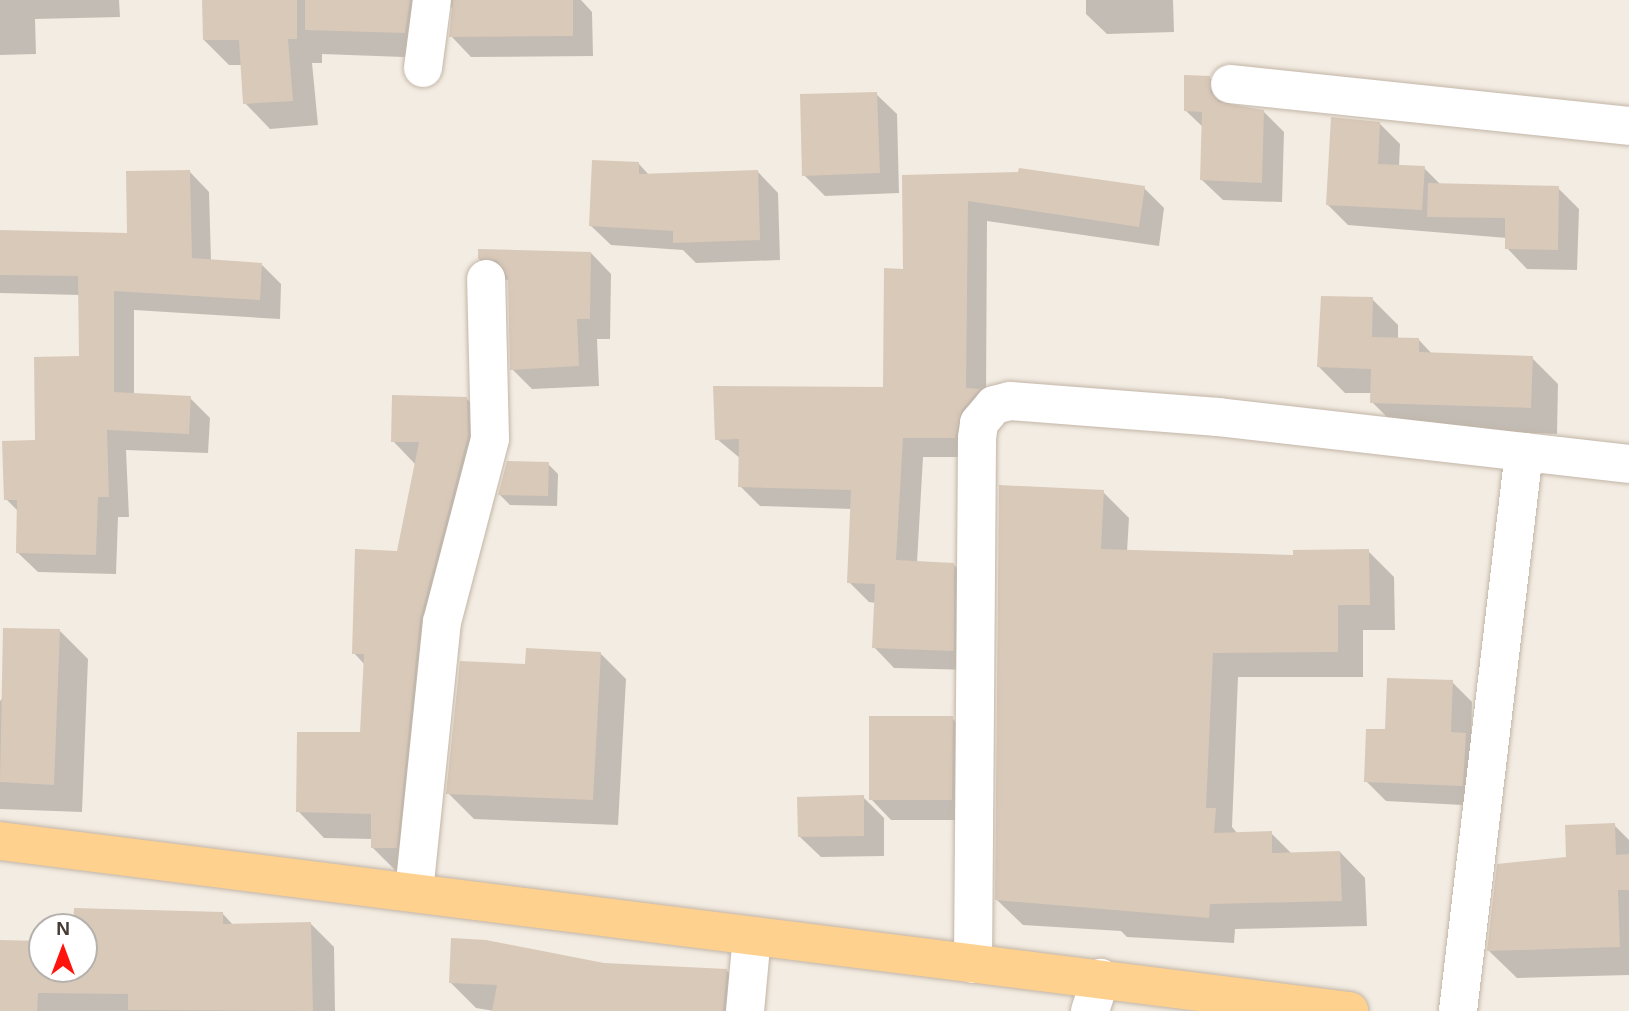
<!DOCTYPE html>
<html>
<head>
<meta charset="utf-8">
<style>
	body { margin:0 }
	#map { position:relative; width:1629px; height:1011px; overflow:hidden; background:#f3ece2; font-family:Helvetica,sans-serif }
	div>[style] { position:absolute }
	[style*='--x'] { left:calc(var(--x)*1px); top:calc(var(--y)*1px); width:calc(var(--w)*1px); rotate:calc(var(--a)*1deg) }
	.shadow>* { inset:0; background:#0003 }
	.building>* { inset:0; background:#d9c9b9 }
	.roads { filter:drop-shadow(0 0 2px #c2b5a7) drop-shadow(0 0 2px #c2b5a7) }
	.minor>* { height:38px; margin:-19px; padding:0 19px; transform-origin:19px; border-radius:19px; background:#fff }
	.primary>* { height:38px; margin:-19px; padding:0 19px; transform-origin:19px; border-radius:19px; background:#ffd18f }
	span { translate:-50% -50%; white-space:nowrap; text-align:center; line-height:1.15; -webkit-text-stroke:6px #fff; paint-order:stroke }
	.north { position:absolute; left:28px; top:913px; width:70px; height:70px; box-sizing:border-box; background:#fff; border:2px solid #b5b1ad; border-radius:50%; rotate:0deg; font-size:19px; font-weight:700; line-height:28px; text-align:center; color:#453b32 }
	.north::after { content:''; display:block; margin:auto; width:24px; height:32px; background:#ff140d; clip-path:polygon(50% 0,100% 100%,50% 72%,0 100%) }
</style>
</head>
<body>
<div id="map">
	<div class="shadow">
		<i style="clip-path:polygon(0 0,119px 0,120px 17px,35px 19px,36px 54px,0 55px)"></i>
		<i style="clip-path:polygon(204px 0,581px 0,592px 12px,593px 56px,471px 57px,451px 36px,452px 7px,439px 12px,430px 58px,322px 54px,322px 63px,312px 63px,318px 125px,270px 129px,245px 103px,242px 65px,229px 65px,204px 40px)"></i>
		<i style="clip-path:polygon(1086px 0,1173px 0,1174px 32px,1107px 34px,1086px 14px)"></i>
		<i style="clip-path:polygon(1210px 78px,1230px 98px,1230px 106px,1263px 111px,1284px 132px,1282px 202px,1223px 200px,1202px 180px,1204px 128px,1185px 110px)"></i>
		<i style="clip-path:polygon(876px 94px,897px 114px,899px 193px,825px 196px,804px 175px)"></i>
		<i style="clip-path:polygon(1379px 123px,1400px 144px,1399px 167px,1424px 168px,1441px 185px,1558px 188px,1579px 209px,1577px 270px,1527px 269px,1507px 248px,1507px 238px,1348px 225px,1328px 205px)"></i>
		<i style="clip-path:polygon(639px 164px,650px 176px,758px 172px,778px 193px,780px 260px,696px 263px,683px 250px,611px 245px,590px 225px)"></i>
		<i style="clip-path:polygon(189px 171px,209px 192px,211px 261px,261px 264px,281px 284px,280px 319px,134px 310px,134px 395px,190px 398px,210px 418px,208px 453px,126px 450px,129px 517px,118px 517px,116px 574px,38px 572px,17px 552px,19px 512px,6px 499px,81px 358px,80px 295px,0 293px,0 232px,129px 235px)"></i>
		<i style="clip-path:polygon(904px 177px,1144px 188px,1164px 208px,1159px 246px,987px 221px,986px 397px,975px 457px,923px 457px,917px 563px,953px 564px,974px 585px,973px 670px,894px 668px,874px 647px,876px 603px,869px 602px,849px 582px,852px 509px,760px 506px,740px 486px,741px 459px,717px 439px,884px 389px,905px 270px)"></i>
		<i style="clip-path:polygon(591px 253px,611px 274px,610px 339px,597px 339px,599px 386px,532px 389px,512px 369px,510px 280px,500px 279px,479px 259px)"></i>
		<i style="clip-path:polygon(1372px 299px,1398px 325px,1398px 339px,1419px 340px,1433px 355px,1532px 358px,1558px 384px,1557px 434px,1398px 428px,1372px 402px,1372px 393px,1345px 393px,1319px 367px)"></i>
		<i style="clip-path:polygon(466px 398px,493px 425px,399px 874px,373px 848px,373px 839px,324px 838px,298px 811px,362px 734px,365px 665px,354px 653px,399px 553px,416px 465px,393px 441px)"></i>
		<i style="clip-path:polygon(548px 464px,558px 474px,557px 506px,510px 505px,500px 495px)"></i>
		<i style="clip-path:polygon(1103px 492px,1129px 518px,1127px 552px,1295px 556px,1368px 551px,1394px 577px,1395px 630px,1363px 630px,1363px 677px,1238px 677px,1232px 827px,1238px 834px,1271px 833px,1292px 854px,1340px 852px,1365px 878px,1367px 926px,1235px 929px,1234px 943px,1127px 937px,1121px 931px,1023px 925px,997px 900px)"></i>
		<i style="clip-path:polygon(60px 631px,88px 659px,82px 812px,0 809px,0 701px)"></i>
		<i style="clip-path:polygon(600px 653px,626px 679px,618px 825px,474px 819px,448px 793px,527px 666px)"></i>
		<i style="clip-path:polygon(1452px 682px,1472px 702px,1471px 740px,1482px 806px,1386px 801px,1366px 781px,1387px 731px)"></i>
		<i style="clip-path:polygon(952px 718px,973px 739px,972px 820px,891px 820px,871px 799px)"></i>
		<i style="clip-path:polygon(863px 797px,884px 818px,884px 856px,821px 857px,800px 837px)"></i>
		<i style="clip-path:polygon(1614px 825px,1629px 840px,1629px 975px,1517px 978px,1489px 951px,1568px 858px)"></i>
		<i style="clip-path:polygon(223px 914px,234px 926px,310px 923px,334px 947px,335px 1011px,0 1011px,0 941px,42px 943px,42px 969px,84px 969px,84px 927px,75px 927px)"></i>
		<i style="clip-path:polygon(603px 965px,726px 970px,751px 996px,750px 1011px,494px 1011px,476px 1008px,451px 983px)"></i>
	</div>
	<div class="building">
		<i style="clip-path:polygon(202px 0,297px 0,297px 39px,288px 39px,293px 101px,243px 104px,239px 40px,203px 40px)"></i>
		<i style="clip-path:polygon(305px 0,410px 0,405px 33px,305px 30px)"></i>
		<i style="clip-path:polygon(453px 0,573px 0,573px 36px,449px 37px)"></i>
		<i style="clip-path:polygon(1184px 75px,1210px 76px,1210px 92px,1218px 102px,1264px 110px,1262px 183px,1200px 180px,1202px 112px,1184px 111px)"></i>
		<i style="clip-path:polygon(877px 92px,880px 173px,802px 176px,800px 94px)"></i>
		<i style="clip-path:polygon(1331px 117px,1380px 122px,1378px 164px,1425px 166px,1422px 210px,1326px 205px)"></i>
		<i style="clip-path:polygon(592px 160px,639px 162px,639px 174px,758px 170px,760px 240px,673px 243px,673px 231px,589px 226px)"></i>
		<i style="clip-path:polygon(1019px 168px,1145px 186px,1139px 227px,968px 201px,966px 388px,980px 389px,962px 410px,955px 438px,903px 438px,896px 560px,954px 563px,954px 651px,872px 648px,875px 584px,847px 583px,851px 490px,738px 487px,739px 439px,715px 440px,713px 386px,883px 387px,884px 268px,903px 269px,902px 175px,1018px 172px)"></i>
		<i style="clip-path:polygon(190px 170px,192px 258px,262px 263px,260px 300px,114px 291px,114px 392px,191px 396px,189px 434px,107px 430px,109px 497px,98px 497px,96px 555px,16px 553px,17px 500px,4px 500px,2px 441px,35px 440px,34px 357px,79px 356px,78px 276px,0 275px,0 230px,127px 233px,126px 171px)"></i>
		<i style="clip-path:polygon(1428px 183px,1559px 186px,1558px 250px,1505px 249px,1505px 218px,1427px 217px)"></i>
		<i style="clip-path:polygon(478px 249px,591px 252px,590px 319px,577px 319px,579px 366px,510px 370px,508px 278px,497px 260px,478px 259px)"></i>
		<i style="clip-path:polygon(1321px 296px,1373px 297px,1372px 337px,1419px 338px,1419px 352px,1533px 356px,1531px 408px,1370px 403px,1371px 369px,1317px 367px)"></i>
		<i style="clip-path:polygon(392px 395px,467px 397px,468px 436px,420px 620px,397px 848px,371px 848px,371px 814px,296px 812px,297px 732px,360px 732px,364px 654px,352px 654px,355px 549px,397px 551px,419px 442px,391px 442px)"></i>
		<i style="clip-path:polygon(507px 461px,549px 462px,548px 496px,498px 495px)"></i>
		<i style="clip-path:polygon(999px 485px,1104px 490px,1101px 549px,1293px 555px,1293px 550px,1369px 549px,1370px 605px,1338px 605px,1338px 652px,1213px 653px,1206px 808px,1216px 808px,1214px 833px,1272px 831px,1272px 853px,1340px 851px,1342px 901px,1210px 904px,1209px 918px,995px 900px)"></i>
		<i style="clip-path:polygon(3px 628px,60px 629px,54px 785px,0 782px)"></i>
		<i style="clip-path:polygon(526px 648px,601px 652px,593px 800px,446px 794px,460px 661px,525px 664px)"></i>
		<i style="clip-path:polygon(1387px 678px,1453px 680px,1451px 732px,1466px 733px,1463px 786px,1364px 782px,1366px 729px,1385px 729px)"></i>
		<i style="clip-path:polygon(869px 716px,953px 716px,952px 800px,869px 800px)"></i>
		<i style="clip-path:polygon(864px 795px,864px 836px,798px 837px,797px 797px)"></i>
		<i style="clip-path:polygon(1615px 823px,1616px 855px,1629px 854px,1629px 890px,1618px 890px,1620px 947px,1487px 951px,1497px 864px,1566px 857px,1565px 825px)"></i>
		<i style="clip-path:polygon(74px 908px,223px 912px,223px 924px,311px 922px,313px 1011px,128px 1010px,128px 994px,38px 993px,37px 1011px,0 1011px,0 940px,42px 941px,42px 969px,84px 969px,84px 927px,73px 927px)"></i>
		<i style="clip-path:polygon(451px 938px,486px 940px,604px 963px,727px 969px,723px 1011px,492px 1011px,497px 985px,449px 983px)"></i>
	</div>
	<div class="roads">
		<div class="minor">
			<i style="--x:423;--y:68;--w:69;--a:-82.5"></i>
			<i style="--x:1230;--y:84;--w:401;--a:6"></i>
			<i style="--x:414;--y:892;--w:271;--a:-84.1"></i>
			<i style="--x:442;--y:622;--w:189;--a:-75.3"></i>
			<i style="--x:490;--y:439;--w:160;--a:-91.4"></i>
			<i style="--x:973;--y:964;--w:526;--a:-89.56"></i>
			<i style="--x:977;--y:438;--w:15;--a:-82"></i>
			<i style="--x:979;--y:423;--w:23;--a:-50"></i>
			<i style="--x:994;--y:405;--w:16;--a:-14"></i>
			<i style="--x:1010;--y:401;--w:209;--a:4.4"></i>
			<i style="--x:1218;--y:417;--w:414;--a:6.5"></i>
			<i style="--x:745;--y:1011;--w:75;--a:-84.7"></i>
			<i style="--x:1090;--y:1011;--w:35;--a:-72"></i>
			<i style="--x:1458;--y:1011;--w:563;--a:-83.27"></i>
		</div>
		<div class="primary">
			<i style="--x:0;--y:841;--w:1360;--a:7.18"></i>
		</div>
	</div>
	<div class="north">N</div>
</div>
</body>
</html>
